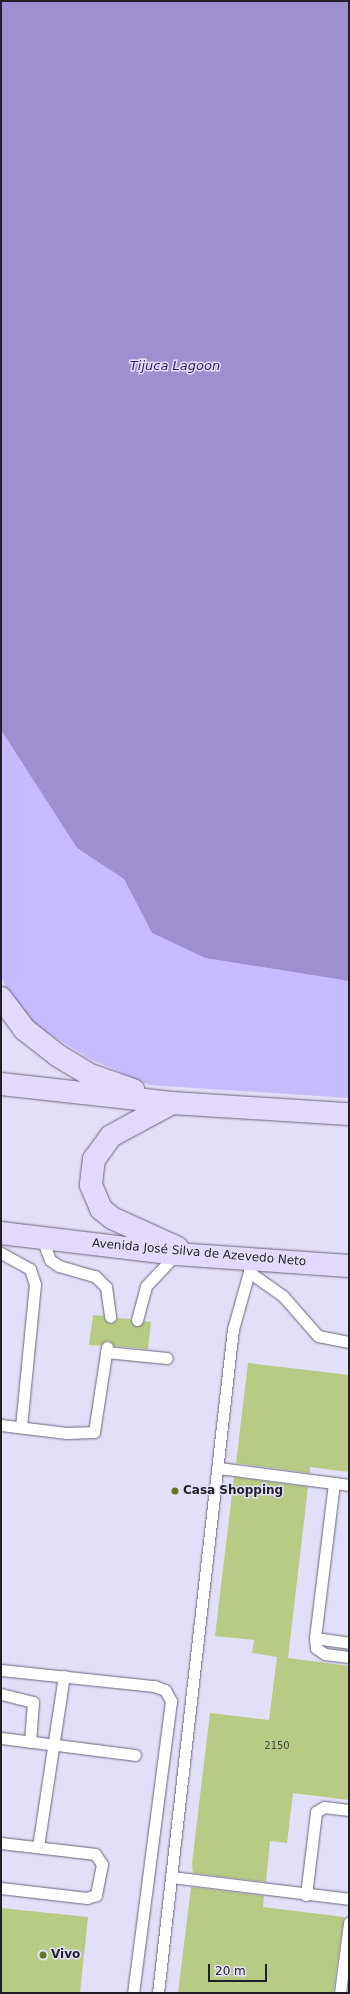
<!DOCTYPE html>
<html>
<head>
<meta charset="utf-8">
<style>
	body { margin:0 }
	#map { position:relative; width:350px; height:1994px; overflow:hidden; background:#e4dff8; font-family:"DejaVu Sans",sans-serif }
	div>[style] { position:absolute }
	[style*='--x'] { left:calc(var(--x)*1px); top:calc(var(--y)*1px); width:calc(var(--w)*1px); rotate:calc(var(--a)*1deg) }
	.green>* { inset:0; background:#c8bafe }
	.water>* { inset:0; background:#9d8fd0 }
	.building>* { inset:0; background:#b8cb84 }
	.roads { filter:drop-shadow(0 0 1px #69657a) drop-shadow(0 0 1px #69657a) }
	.lane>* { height:11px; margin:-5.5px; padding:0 5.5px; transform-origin:5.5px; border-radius:5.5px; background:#fff }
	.secondary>* { height:22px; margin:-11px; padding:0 11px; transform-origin:11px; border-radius:11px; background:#e2d9fd }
	.dots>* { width:11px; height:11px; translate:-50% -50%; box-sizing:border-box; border:2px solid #e4dff8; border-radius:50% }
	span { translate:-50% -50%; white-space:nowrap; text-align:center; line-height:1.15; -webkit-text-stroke:3px #e4dff8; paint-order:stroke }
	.number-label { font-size:10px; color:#474a3f }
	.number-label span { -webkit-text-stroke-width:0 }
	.street-label { font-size:12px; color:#211f28 }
	.poi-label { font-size:12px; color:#211f28; font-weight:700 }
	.left { translate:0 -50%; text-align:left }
	.water-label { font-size:13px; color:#361b67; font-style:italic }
	.frame { position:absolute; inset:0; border:2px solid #211f28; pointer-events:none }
	.scale { position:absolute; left:208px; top:1964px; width:59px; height:18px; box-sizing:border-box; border:2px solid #211f28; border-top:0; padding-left:5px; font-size:12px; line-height:14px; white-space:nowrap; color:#211f28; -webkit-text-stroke:3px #e4dff8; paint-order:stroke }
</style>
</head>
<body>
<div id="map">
	<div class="green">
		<i style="clip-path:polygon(1px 730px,77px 848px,124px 879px,152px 933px,205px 958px,349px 981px,349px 1098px,149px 1085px,88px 1058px,19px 1015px,1px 977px)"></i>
	</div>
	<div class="water">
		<i style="clip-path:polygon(1px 1px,349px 1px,349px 981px,205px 958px,152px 933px,124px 879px,77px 848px,1px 730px)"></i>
	</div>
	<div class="building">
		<i style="clip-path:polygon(93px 1315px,103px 1316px,111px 1324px,117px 1318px,130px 1319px,136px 1327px,144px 1321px,151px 1322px,148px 1349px,114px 1346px,108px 1340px,100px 1346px,89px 1345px)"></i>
		<i style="clip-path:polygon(248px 1363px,349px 1375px,349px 1472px,310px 1467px,310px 1473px,236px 1463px)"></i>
		<i style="clip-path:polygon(234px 1477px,308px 1487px,288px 1658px,349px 1666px,349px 1800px,293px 1793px,287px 1843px,270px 1841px,266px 1882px,193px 1873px,192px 1863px,210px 1713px,269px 1720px,277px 1657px,252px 1653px,254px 1640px,215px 1636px)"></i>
		<i style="clip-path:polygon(191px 1887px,264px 1896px,263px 1907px,344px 1917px,333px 1993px,178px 1993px)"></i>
		<i style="clip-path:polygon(1px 1908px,88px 1917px,80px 1993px,1px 1993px)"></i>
	</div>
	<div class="roads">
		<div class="lane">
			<i style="--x:42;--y:1238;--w:23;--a:70"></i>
			<i style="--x:50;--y:1260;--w:11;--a:34"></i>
			<i style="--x:59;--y:1266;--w:37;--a:16"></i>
			<i style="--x:95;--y:1276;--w:16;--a:45"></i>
			<i style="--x:106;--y:1287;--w:30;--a:82"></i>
			<i style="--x:1;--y:1253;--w:33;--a:29"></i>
			<i style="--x:30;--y:1269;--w:16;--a:72"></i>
			<i style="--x:35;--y:1284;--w:144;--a:95.6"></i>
			<i style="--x:249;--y:1272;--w:42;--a:35.2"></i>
			<i style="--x:283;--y:1296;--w:53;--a:48.8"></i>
			<i style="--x:318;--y:1336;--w:32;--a:11"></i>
			<i style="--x:137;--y:1320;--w:35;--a:-75"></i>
			<i style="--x:146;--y:1286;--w:44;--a:-46.8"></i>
			<i style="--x:106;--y:1352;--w:61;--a:5.6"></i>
			<i style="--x:1;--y:1425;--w:66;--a:6.9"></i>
			<i style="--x:67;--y:1433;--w:27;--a:-2"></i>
			<i style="--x:94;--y:1432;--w:86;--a:-81.3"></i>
			<i style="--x:219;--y:1468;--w:116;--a:7.4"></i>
			<i style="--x:349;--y:1485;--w:15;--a:-172"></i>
			<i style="--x:334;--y:1483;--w:156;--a:97"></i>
			<i style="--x:315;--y:1638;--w:10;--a:84"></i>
			<i style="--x:316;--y:1648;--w:11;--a:34"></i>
			<i style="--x:325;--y:1654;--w:24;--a:7"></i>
			<i style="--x:315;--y:1638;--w:34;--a:8"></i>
			<i style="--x:1;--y:1670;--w:154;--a:6"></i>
			<i style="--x:154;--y:1686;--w:12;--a:20"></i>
			<i style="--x:165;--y:1690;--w:13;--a:61"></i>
			<i style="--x:171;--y:1701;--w:294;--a:97.4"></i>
			<i style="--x:1;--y:1694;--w:33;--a:14"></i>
			<i style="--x:33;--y:1702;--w:40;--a:94.3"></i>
			<i style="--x:1;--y:1738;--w:135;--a:7.2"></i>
			<i style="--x:1;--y:1843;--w:95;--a:6.7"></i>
			<i style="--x:95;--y:1854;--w:12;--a:55"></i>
			<i style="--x:102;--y:1864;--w:32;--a:101"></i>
			<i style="--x:96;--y:1895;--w:9;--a:162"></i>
			<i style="--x:87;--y:1898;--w:87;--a:-173.4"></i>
			<i style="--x:38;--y:1847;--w:173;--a:-81.4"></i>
			<i style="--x:171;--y:1877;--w:179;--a:7"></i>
			<i style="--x:306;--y:1895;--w:84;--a:-83.1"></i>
			<i style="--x:316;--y:1812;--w:9;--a:-32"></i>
			<i style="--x:324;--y:1807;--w:25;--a:7"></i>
			<i style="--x:158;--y:1993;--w:668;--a:-83.56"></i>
			<i style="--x:233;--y:1329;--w:59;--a:-74.3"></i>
			<i style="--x:249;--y:1272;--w:15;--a:-90"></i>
			<i style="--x:340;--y:1993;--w:71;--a:-82.7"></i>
		</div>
		<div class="secondary">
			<i style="--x:1;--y:998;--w:39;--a:53"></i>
			<i style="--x:24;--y:1029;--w:42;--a:38.2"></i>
			<i style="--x:57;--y:1055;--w:39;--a:31"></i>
			<i style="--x:90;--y:1075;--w:46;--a:19.2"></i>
			<i style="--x:1;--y:1084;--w:172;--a:6.3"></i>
			<i style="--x:172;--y:1103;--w:177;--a:3.6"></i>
			<i style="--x:172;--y:1103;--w:69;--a:151.6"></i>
			<i style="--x:111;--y:1136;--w:29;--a:126"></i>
			<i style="--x:94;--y:1159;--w:26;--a:97"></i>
			<i style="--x:91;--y:1185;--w:26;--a:67"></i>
			<i style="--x:101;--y:1209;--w:14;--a:39"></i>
			<i style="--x:112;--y:1218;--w:72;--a:24.4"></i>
			<i style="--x:1;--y:1233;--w:176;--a:6.8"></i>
			<i style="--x:176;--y:1254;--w:173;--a:4"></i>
		</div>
	</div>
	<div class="dots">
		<i style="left:175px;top:1491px;background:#647625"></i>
		<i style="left:43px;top:1955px;background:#647625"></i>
	</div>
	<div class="number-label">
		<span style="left:277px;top:1746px">2150</span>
	</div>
	<div class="street-label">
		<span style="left:199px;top:1253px;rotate:5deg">Avenida José Silva de Azevedo Neto</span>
	</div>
	<div class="poi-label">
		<span class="left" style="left:183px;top:1491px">Casa Shopping</span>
		<span class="left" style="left:51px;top:1955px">Vivo</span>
	</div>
	<div class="water-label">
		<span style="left:175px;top:366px">Tijuca Lagoon</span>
	</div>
	<div class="frame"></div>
	<div class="scale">20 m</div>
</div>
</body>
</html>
